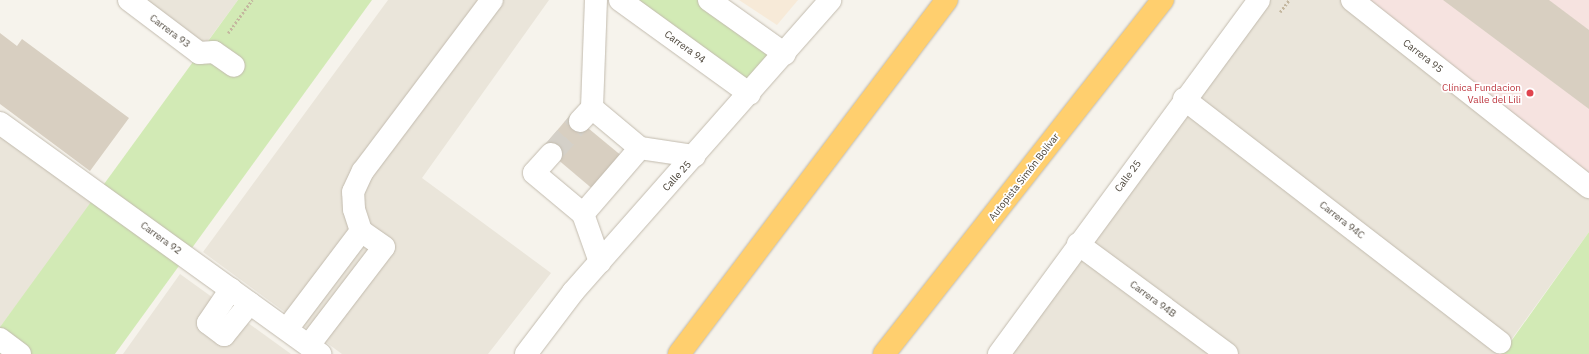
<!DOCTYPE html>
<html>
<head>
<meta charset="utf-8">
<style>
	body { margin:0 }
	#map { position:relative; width:1589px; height:354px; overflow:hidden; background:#f6f3ec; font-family:"IBM Plex Sans",sans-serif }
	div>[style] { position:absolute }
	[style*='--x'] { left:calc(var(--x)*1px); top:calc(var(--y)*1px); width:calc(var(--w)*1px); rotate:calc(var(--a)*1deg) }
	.residential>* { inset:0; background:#eae5da }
	.commercial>* { inset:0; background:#f7ead8 }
	.medical>* { inset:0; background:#f6e3e0 }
	.green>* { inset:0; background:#d2eab5 }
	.building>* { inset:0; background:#d8cfc1 }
	.minor-tunnel>* { height:22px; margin-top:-11px; transform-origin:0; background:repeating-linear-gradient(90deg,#d4d0c8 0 22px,transparent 0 33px) }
	.path>* { height:2.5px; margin-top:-1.25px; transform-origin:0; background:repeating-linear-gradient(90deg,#c4b79f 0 2px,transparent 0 4px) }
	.roads { filter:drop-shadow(0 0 1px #c2bbae) drop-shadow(0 0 1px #c2bbae) }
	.minor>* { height:22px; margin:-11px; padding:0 11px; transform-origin:11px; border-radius:11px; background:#fff }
	.highway>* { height:22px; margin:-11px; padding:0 11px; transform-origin:11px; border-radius:11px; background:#ffcf6e }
	.dots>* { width:11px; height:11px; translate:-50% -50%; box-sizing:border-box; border:2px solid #fff; border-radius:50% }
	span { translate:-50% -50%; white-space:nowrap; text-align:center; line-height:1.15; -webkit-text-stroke:3.5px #fff; paint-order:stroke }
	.street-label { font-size:10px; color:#4b4439 }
	.health-label { font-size:10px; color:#be3a42 }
	.right { translate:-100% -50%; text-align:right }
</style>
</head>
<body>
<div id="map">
	<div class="residential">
		<i style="clip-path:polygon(129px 0,238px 0,199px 53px)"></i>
		<i style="clip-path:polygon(388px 0,549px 0,422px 178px,551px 273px,488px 354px,342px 354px,203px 252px)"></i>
		<i style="clip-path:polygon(1259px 0,1352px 0,1589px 187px,1589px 232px,1501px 354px,999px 354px)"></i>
		<i style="clip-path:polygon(0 123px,100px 194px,0 327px)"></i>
		<i style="clip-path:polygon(180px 274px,291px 354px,123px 354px)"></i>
	</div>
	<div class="commercial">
		<i style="clip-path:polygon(739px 0,798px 0,777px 25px)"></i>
	</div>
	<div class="medical">
		<i style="clip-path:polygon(1352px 0,1589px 0,1589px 187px)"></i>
	</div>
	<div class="green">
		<i style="clip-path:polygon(238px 0,372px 0,115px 354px,0 354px,0 327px)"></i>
		<i style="clip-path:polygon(620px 0,709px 0,785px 54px,750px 94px)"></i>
		<i style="clip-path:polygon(1589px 232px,1589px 354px,1501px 354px,1507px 347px)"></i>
	</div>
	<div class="building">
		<i style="clip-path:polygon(1443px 0,1549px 0,1589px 30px,1589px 109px)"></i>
		<i style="clip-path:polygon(0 33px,17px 46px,22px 39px,129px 118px,90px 171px,0 104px)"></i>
		<i style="clip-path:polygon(571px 114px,623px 157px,595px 191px,543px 147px)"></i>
	</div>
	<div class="minor-tunnel">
		<i style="--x:551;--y:154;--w:44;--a:-48.7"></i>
	</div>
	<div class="path">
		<i style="--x:1280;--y:12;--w:15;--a:-53"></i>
		<i style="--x:228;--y:33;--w:41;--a:-54"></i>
	</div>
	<div class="roads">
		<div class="minor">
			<i style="--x:129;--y:0;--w:88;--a:37.1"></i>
			<i style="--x:199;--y:53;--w:15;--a:-4"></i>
			<i style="--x:214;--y:52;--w:24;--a:35"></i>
			<i style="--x:620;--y:0;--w:160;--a:35.9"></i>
			<i style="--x:709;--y:0;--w:93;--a:35.4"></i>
			<i style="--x:1352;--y:0;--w:302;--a:38.3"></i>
			<i style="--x:1184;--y:99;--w:399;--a:37.6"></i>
			<i style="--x:592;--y:108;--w:108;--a:-87.9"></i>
			<i style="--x:580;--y:121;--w:18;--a:-47"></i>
			<i style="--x:592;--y:108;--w:62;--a:39.8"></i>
			<i style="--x:640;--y:148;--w:55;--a:8.4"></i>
			<i style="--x:0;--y:123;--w:395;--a:35.8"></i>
			<i style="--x:551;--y:154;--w:25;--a:132"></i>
			<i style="--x:534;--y:173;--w:64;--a:39.9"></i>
			<i style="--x:583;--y:214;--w:51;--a:70.5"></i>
			<i style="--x:583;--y:214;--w:87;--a:-49.2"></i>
			<i style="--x:1078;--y:244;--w:185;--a:36.4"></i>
			<i style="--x:231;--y:289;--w:41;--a:124.1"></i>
			<i style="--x:208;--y:323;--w:20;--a:37"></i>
			<i style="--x:224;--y:335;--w:41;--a:-50.9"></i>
			<i style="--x:287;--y:329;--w:123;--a:-52.9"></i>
			<i style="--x:0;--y:339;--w:25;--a:37"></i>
			<i style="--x:309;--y:345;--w:123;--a:-52.6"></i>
			<i style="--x:384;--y:247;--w:28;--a:-145"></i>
			<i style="--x:361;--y:231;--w:23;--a:-108"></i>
			<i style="--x:354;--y:209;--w:17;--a:-93"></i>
			<i style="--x:353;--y:192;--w:23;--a:-65"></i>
			<i style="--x:363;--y:171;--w:214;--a:-53"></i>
			<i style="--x:526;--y:354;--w:78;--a:-52.8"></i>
			<i style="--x:573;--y:292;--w:389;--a:-48.6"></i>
			<i style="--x:999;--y:354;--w:439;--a:-53.7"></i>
		</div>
		<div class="highway">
			<i style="--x:679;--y:354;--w:444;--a:-52.9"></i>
			<i style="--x:884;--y:354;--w:451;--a:-51.8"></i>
		</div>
	</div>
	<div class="dots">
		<i style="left:1530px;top:93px;background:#e0444e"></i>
	</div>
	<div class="street-label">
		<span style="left:170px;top:31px;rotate:37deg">Carrera 93</span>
		<span style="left:685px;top:47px;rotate:36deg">Carrera 94</span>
		<span style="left:1423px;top:56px;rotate:38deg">Carrera 95</span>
		<span style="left:677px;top:176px;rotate:-48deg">Calle 25</span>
		<span style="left:1128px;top:176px;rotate:-54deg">Calle 25</span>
		<span style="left:1024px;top:177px;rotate:-52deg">Autopista Simón Bolívar</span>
		<span style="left:1342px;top:220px;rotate:38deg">Carrera 94C</span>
		<span style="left:161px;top:238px;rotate:36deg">Carrera 92</span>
		<span style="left:1153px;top:299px;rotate:36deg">Carrera 94B</span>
	</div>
	<div class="health-label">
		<span class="right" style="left:1521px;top:93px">Clínica Fundacion<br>Valle del Lili</span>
	</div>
</div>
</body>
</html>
